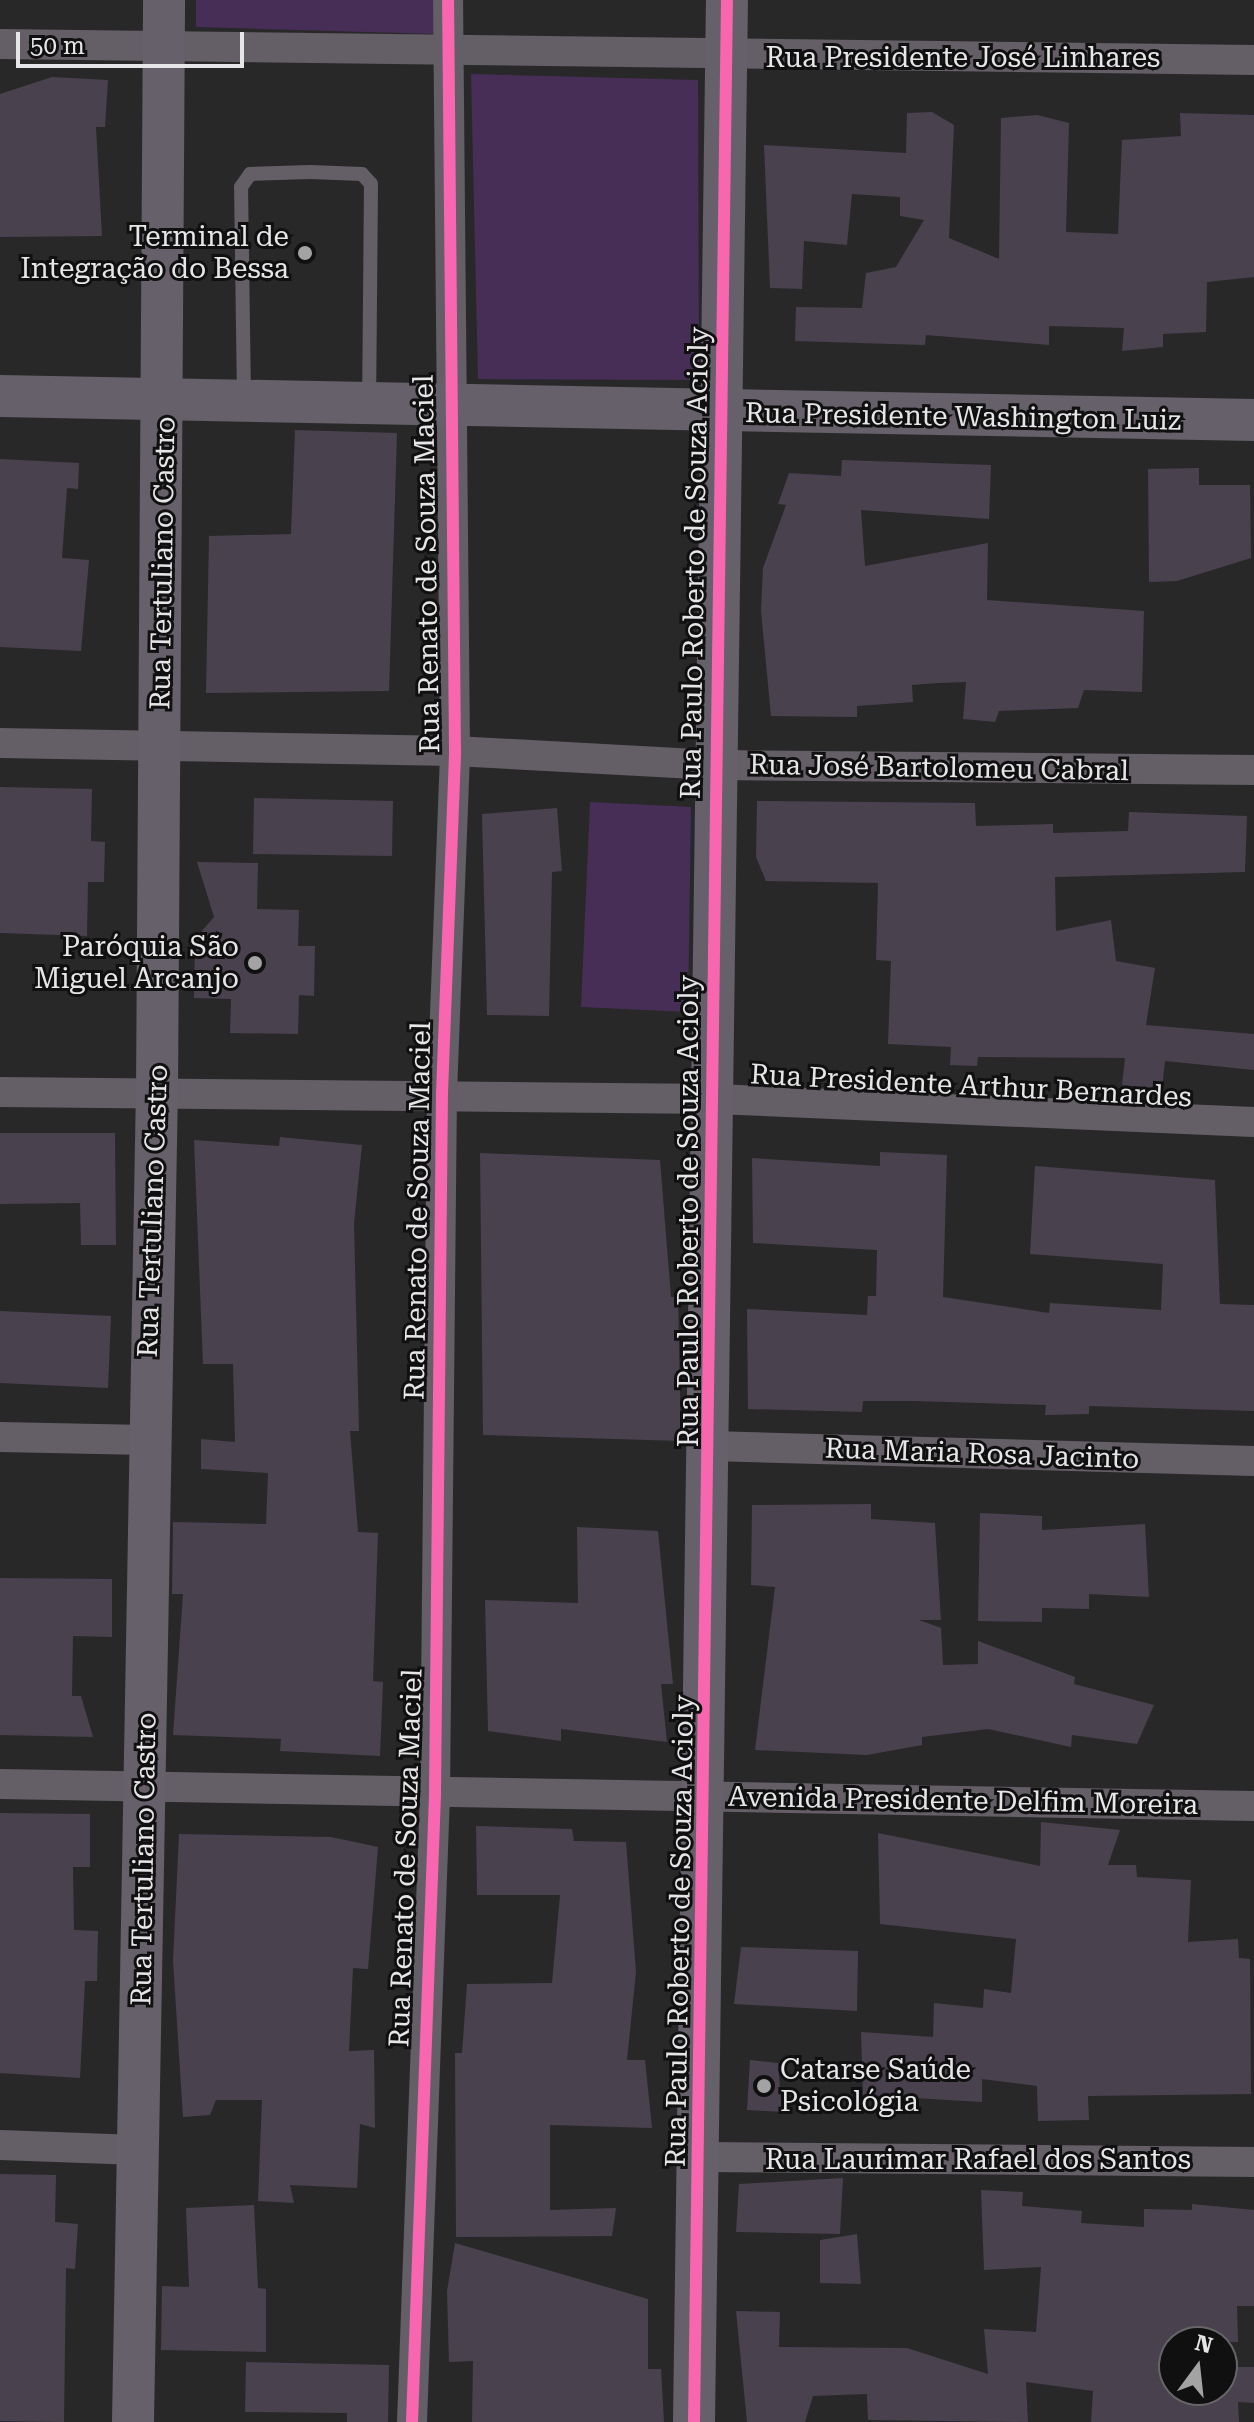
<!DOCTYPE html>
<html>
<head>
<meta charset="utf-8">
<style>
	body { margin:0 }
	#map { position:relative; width:1254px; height:2422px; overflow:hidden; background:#292829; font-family:"Roboto Serif",serif }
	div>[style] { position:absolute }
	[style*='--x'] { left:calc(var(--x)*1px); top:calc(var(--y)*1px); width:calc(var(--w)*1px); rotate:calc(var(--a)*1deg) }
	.green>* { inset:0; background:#472e57 }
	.building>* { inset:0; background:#49414e }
	.lane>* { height:14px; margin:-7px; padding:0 7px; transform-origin:7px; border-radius:7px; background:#645e66 }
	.street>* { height:30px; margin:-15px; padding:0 15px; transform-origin:15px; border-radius:15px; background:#645e66 }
	.secondary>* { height:42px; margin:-21px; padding:0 21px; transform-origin:21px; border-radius:21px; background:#656069 }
	.cycleway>* { height:12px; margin:-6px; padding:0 6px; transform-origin:6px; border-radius:6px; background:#f766af }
	.dots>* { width:22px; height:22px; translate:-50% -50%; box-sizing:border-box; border:4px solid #111011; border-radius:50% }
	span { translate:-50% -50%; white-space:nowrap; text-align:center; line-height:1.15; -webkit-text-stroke:6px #111011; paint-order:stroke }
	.street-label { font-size:28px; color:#e6e5e7 }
	.poi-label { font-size:28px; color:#e6e5e7 }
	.right { translate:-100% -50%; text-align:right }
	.left { translate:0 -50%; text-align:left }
	.north { position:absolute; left:1158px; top:2326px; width:80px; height:80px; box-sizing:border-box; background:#111011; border:2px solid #666567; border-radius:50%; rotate:15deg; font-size:22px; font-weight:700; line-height:32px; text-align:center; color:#e6e5e7 }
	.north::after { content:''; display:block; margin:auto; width:28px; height:36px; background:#a4a3a4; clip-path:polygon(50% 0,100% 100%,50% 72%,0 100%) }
	.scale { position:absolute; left:16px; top:32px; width:228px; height:36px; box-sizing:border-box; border:4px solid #e6e5e7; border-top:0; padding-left:10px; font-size:24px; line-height:28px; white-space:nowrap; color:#e6e5e7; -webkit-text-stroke:6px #111011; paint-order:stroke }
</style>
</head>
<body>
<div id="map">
	<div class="green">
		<i style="clip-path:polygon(196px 0,436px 0,436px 34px,196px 27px)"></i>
		<i style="clip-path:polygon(471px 74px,698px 80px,699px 380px,478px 379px)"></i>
		<i style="clip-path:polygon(590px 802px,691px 807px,688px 1012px,581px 1007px)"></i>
	</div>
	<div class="building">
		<i style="clip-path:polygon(52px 77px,108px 80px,105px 127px,96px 127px,102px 236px,0 237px,0 94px)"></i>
		<i style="clip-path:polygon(932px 112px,954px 125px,949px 238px,999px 259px,1001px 118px,1037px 115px,1069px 123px,1066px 232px,1118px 234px,1122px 140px,1181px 136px,1180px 113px,1254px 115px,1254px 277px,1207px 282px,1206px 332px,1163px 334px,1163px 347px,1122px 351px,1124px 328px,1049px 326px,1049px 345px,926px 335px,925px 345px,795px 341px,796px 307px,862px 308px,866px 273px,896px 267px,924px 220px,900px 216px,900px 197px,852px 194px,847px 245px,804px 241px,802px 289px,770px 288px,764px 145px,906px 153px,907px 113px)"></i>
		<i style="clip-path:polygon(295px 430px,397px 433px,389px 691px,206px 693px,209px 536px,291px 534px)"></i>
		<i style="clip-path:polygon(0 459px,79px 463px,78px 489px,67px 488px,62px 558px,89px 560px,81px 651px,0 647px)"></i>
		<i style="clip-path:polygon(842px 460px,991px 465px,989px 519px,861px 510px,865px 566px,988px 543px,987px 600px,1144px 611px,1142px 692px,1084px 690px,1078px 708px,999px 711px,995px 722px,963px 719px,966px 682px,938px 683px,912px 685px,913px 702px,857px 706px,857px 717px,771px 716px,761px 611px,763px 568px,786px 505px,778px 504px,789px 473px,841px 476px)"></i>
		<i style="clip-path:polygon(1199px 468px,1199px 485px,1250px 485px,1251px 558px,1177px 581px,1149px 582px,1148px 469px)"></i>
		<i style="clip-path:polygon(0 787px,92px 789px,91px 841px,105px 842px,104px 882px,88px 882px,87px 936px,0 933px)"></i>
		<i style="clip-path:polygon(254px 798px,393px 801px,392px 856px,253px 854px)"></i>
		<i style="clip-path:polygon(757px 801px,975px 803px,976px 826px,1053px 824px,1053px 833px,1128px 831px,1129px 812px,1247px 816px,1245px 872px,1055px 877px,1056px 931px,1111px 920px,1116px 961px,1155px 968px,1146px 1025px,1254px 1034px,1254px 1070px,1165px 1061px,1162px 1089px,1122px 1085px,1125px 1058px,978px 1057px,977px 1066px,950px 1065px,951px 1047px,888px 1044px,891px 961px,876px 960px,878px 883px,766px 881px,756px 857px)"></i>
		<i style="clip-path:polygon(557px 808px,562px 871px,552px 872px,549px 1016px,487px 1015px,482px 814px)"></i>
		<i style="clip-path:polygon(197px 862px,258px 863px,257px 909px,299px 910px,298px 946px,315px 946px,314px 996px,299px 995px,298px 1034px,230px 1033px,231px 999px,194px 998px,195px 939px,214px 917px)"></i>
		<i style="clip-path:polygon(0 1133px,115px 1133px,116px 1245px,81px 1245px,80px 1203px,0 1204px)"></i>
		<i style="clip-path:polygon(280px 1137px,362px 1145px,354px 1223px,359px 1431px,350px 1431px,358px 1532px,378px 1533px,373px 1681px,383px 1682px,380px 1756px,280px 1751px,281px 1739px,173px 1735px,183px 1594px,172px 1594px,173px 1522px,266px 1524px,268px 1473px,201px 1469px,201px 1439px,235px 1442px,233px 1364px,203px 1364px,194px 1140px,279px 1146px)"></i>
		<i style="clip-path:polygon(880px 1152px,947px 1155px,943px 1297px,1049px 1313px,1050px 1303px,1161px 1310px,1163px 1264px,1030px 1254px,1035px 1166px,1215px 1180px,1220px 1304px,1254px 1305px,1254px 1411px,1089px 1406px,1089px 1414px,1045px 1415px,1046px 1405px,915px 1401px,863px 1401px,862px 1412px,748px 1409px,747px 1309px,867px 1315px,868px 1296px,876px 1296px,877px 1250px,753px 1243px,752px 1158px,880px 1166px)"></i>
		<i style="clip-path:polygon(480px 1153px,660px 1160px,671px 1297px,678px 1297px,681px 1441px,483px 1435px)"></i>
		<i style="clip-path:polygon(0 1311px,111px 1316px,108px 1388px,0 1383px)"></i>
		<i style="clip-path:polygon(871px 1504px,871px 1519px,935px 1523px,941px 1620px,919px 1620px,941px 1628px,943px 1665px,978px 1664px,978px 1641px,1075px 1677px,1074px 1684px,1154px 1705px,1137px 1744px,1072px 1735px,1071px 1747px,988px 1729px,922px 1737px,922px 1745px,867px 1755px,755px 1750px,775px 1587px,751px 1585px,752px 1505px)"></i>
		<i style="clip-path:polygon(980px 1513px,1042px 1516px,1042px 1530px,1145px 1524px,1149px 1597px,1089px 1594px,1089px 1609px,1042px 1608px,1042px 1622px,978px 1621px)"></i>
		<i style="clip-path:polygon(577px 1527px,658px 1531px,673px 1684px,661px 1684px,667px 1742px,561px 1729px,561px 1741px,488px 1731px,485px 1600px,578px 1603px)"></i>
		<i style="clip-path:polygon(0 1578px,112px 1579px,112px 1637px,73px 1636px,72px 1696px,81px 1696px,93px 1737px,0 1735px)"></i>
		<i style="clip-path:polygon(0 1813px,90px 1814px,90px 1867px,73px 1867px,74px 1930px,98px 1931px,97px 1981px,85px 1981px,80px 2078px,0 2073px)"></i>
		<i style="clip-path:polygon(1041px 1822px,1120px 1830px,1108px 1865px,1136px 1865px,1137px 1877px,1191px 1880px,1188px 1942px,1238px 1939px,1239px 1958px,1250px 1959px,1251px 2094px,1088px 2096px,1089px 2120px,1038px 2121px,1037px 2086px,982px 2079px,982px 2102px,863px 2095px,861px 2032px,933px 2037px,934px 2003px,983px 2008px,984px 1989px,1011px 1993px,1016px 1939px,880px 1924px,878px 1833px,1040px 1866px)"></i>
		<i style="clip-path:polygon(476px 1826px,572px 1829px,574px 1841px,626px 1842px,636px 1972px,627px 2060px,645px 2060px,652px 2128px,550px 2125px,550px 2210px,616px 2208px,612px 2236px,456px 2237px,455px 2053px,462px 2053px,467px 1984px,552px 1983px,560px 1895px,477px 1895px)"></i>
		<i style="clip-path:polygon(179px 1834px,331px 1837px,378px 1847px,368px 1969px,353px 1968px,349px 2051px,374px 2050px,375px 2128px,360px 2124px,357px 2188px,290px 2185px,294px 2203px,258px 2201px,262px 2100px,216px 2100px,210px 2115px,183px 2117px,173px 1961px)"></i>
		<i style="clip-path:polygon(741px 1947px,858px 1951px,857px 2011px,734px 2004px)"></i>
		<i style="clip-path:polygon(750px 2060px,778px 2063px,782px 2112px,747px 2110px)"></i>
		<i style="clip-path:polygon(0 2174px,56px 2175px,55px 2222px,78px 2224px,75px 2269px,66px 2268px,64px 2422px,0 2421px)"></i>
		<i style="clip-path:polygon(843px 2178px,840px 2234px,736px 2232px,739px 2184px)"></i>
		<i style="clip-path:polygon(981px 2190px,1023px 2192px,1022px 2206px,1082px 2211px,1081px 2223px,1144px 2227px,1144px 2209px,1192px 2210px,1192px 2204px,1254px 2210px,1254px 2306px,1237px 2306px,1238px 2342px,1174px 2342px,1174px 2390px,1222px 2390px,1222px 2367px,1254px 2367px,1254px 2403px,1238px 2402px,1239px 2422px,1091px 2422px,1093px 2391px,1026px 2382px,1028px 2422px,868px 2420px,867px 2394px,813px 2396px,805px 2422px,747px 2422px,736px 2311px,780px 2312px,779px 2347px,907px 2348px,988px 2374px,984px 2329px,1036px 2332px,1041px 2267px,984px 2270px)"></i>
		<i style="clip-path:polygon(254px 2205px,258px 2288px,266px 2289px,266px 2352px,161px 2350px,162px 2286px,189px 2287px,186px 2208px)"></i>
		<i style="clip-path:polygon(857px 2234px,861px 2284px,820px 2283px,820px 2240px)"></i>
		<i style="clip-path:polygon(455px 2243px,648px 2299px,648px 2369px,661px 2369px,664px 2422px,472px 2422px,473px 2361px,449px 2362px,447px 2291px)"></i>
		<i style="clip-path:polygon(246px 2362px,389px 2365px,388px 2422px,347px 2422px,347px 2413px,245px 2412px)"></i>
	</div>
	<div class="lane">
		<i style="--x:244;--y:398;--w:211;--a:-90.8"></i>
		<i style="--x:241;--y:187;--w:16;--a:-55"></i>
		<i style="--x:250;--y:174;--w:60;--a:-1.9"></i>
		<i style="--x:310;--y:172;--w:52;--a:2.2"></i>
		<i style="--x:362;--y:174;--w:13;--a:48"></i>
		<i style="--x:371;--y:184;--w:216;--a:90.5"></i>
	</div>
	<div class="street">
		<i style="--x:0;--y:44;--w:1254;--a:0.73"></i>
		<i style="--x:0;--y:743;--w:455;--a:1"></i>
		<i style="--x:455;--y:751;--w:259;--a:3.1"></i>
		<i style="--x:714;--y:765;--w:540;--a:0.53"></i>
		<i style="--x:0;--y:1092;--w:715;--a:0.56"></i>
		<i style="--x:715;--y:1099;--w:539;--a:2.44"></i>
		<i style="--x:0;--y:1437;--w:147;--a:1.2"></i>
		<i style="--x:711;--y:1446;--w:543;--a:1.58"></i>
		<i style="--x:0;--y:1784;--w:1254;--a:1.01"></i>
		<i style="--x:0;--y:2145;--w:138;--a:2.1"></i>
		<i style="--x:703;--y:2157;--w:551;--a:0.52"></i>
		<i style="--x:412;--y:2422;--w:628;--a:-87.9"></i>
		<i style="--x:435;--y:1794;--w:701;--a:-89.43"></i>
		<i style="--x:442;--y:1093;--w:342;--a:-87.8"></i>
		<i style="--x:455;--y:751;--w:751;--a:-90.53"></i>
	</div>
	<div class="secondary">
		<i style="--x:0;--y:396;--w:1254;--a:1.1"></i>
		<i style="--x:133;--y:2422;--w:1329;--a:-88.97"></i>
		<i style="--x:157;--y:1093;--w:1093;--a:-89.63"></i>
		<i style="--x:694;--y:2422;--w:2422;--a:-89.22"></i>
	</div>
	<div class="cycleway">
		<i style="--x:412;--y:2422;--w:628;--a:-87.9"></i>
		<i style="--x:435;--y:1794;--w:701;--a:-89.43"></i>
		<i style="--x:442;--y:1093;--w:342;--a:-87.8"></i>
		<i style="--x:455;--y:751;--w:751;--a:-90.53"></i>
		<i style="--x:694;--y:2422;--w:2422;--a:-89.22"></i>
	</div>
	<div class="dots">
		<i style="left:305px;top:253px;background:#a4a3a4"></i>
		<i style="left:255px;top:963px;background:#a4a3a4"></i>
		<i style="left:764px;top:2086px;background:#a4a3a4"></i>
	</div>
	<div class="street-label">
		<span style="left:963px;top:58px">Rua Presidente José Linhares</span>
		<span style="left:963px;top:417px;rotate:1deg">Rua Presidente Washington Luiz</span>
		<span style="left:163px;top:563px;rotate:-89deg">Rua Tertuliano Castro</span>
		<span style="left:695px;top:563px;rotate:-89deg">Rua Paulo Roberto de Souza Acioly</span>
		<span style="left:427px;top:564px;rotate:-91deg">Rua Renato de Souza Maciel</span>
		<span style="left:939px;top:768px;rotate:1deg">Rua José Bartolomeu Cabral</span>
		<span style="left:971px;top:1086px;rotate:3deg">Rua Presidente Arthur Bernardes</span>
		<span style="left:153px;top:1211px;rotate:-88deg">Rua Tertuliano Castro</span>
		<span style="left:418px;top:1211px;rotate:-89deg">Rua Renato de Souza Maciel</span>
		<span style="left:689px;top:1211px;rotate:-90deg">Rua Paulo Roberto de Souza Acioly</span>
		<span style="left:982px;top:1454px;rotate:2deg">Rua Maria Rosa Jacinto</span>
		<span style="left:963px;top:1801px;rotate:1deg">Avenida Presidente Delfim Moreira</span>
		<span style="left:406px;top:1858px;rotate:-88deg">Rua Renato de Souza Maciel</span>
		<span style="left:144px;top:1859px;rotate:-89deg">Rua Tertuliano Castro</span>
		<span style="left:680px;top:1931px;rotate:-89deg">Rua Paulo Roberto de Souza Acioly</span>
		<span style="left:978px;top:2160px">Rua Laurimar Rafael dos Santos</span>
	</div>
	<div class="poi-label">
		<span class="right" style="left:289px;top:253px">Terminal de<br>Integração do Bessa</span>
		<span class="right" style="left:239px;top:963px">Paróquia São<br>Miguel Arcanjo</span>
		<span class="left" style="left:780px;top:2086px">Catarse Saúde<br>Psicológia</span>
	</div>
	<div class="north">N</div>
	<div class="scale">50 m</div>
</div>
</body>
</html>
